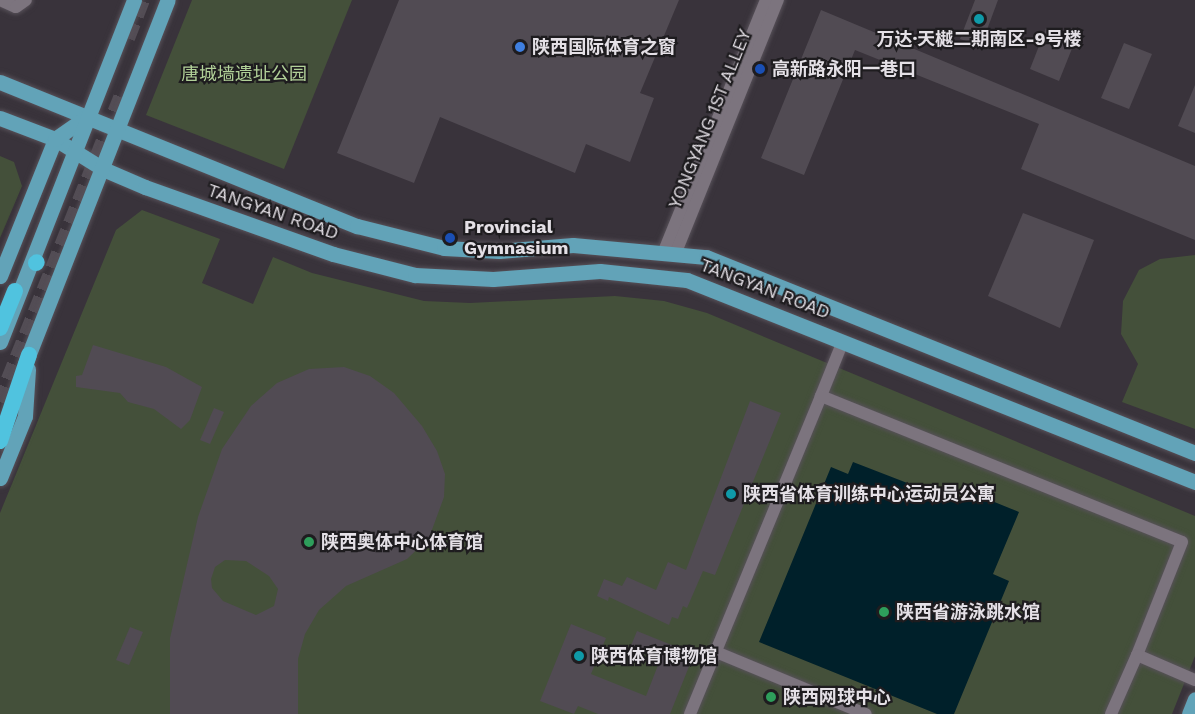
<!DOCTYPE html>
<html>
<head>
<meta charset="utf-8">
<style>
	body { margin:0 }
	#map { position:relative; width:1195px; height:714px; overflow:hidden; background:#39333b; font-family:"Work Sans","Noto Sans SC",sans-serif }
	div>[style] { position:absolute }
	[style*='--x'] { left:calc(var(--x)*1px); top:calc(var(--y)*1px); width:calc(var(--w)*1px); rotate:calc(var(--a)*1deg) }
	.green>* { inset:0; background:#44503a }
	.water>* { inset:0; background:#00202a }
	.building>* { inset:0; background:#514b53 }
	.highway-tunnel>* { height:16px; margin-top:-8px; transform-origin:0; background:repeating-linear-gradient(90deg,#534d55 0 16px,transparent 0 24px) }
	.roads { filter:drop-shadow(0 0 2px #575159) drop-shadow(0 0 2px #575159) }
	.minor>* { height:12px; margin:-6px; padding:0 6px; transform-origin:6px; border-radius:6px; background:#7c747e }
	.major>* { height:15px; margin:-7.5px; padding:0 7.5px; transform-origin:7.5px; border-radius:7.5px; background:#62a3b8 }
	.highway>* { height:16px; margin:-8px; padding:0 8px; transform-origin:8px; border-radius:8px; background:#50c3df }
	.dots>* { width:16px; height:16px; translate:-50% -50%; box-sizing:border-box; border:3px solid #1e1c1f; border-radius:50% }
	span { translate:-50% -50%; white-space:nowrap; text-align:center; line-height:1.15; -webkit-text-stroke:4.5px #1e1c1f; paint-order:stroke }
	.poi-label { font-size:18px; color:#e4e0e6; font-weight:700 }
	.left { translate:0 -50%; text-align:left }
	.park-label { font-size:18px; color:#b1d098 }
	.street-label { font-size:18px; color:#e4e0e6 }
</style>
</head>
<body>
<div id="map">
	<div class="green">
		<i style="clip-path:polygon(192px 0,352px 0,284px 169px,146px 115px)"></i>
		<i style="clip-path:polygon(0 156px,14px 162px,22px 186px,0 238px)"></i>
		<i style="clip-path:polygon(142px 210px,220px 239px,202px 283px,253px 304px,273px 257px,312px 273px,424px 301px,470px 303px,615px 296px,664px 301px,707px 313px,1195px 516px,1195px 656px,1172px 714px,0 714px,0 513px,116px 230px)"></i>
		<i style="clip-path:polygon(1195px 255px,1195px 429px,1122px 402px,1138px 364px,1121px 334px,1123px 301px,1139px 270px,1160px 259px)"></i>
	</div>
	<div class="water">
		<i style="clip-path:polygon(853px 462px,959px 503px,965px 490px,1019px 512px,993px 574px,1009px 581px,954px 714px,937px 714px,759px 642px,831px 467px,848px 474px)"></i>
	</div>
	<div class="building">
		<i style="clip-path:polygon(399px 0,679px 0,640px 93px,654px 98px,630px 162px,586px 144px,575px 173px,440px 117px,414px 183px,337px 153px)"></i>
		<i style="clip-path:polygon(975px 0,998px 0,981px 46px,960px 39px)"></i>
		<i style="clip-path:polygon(821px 10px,1195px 166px,1195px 240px,1021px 169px,1039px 124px,855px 50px,804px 175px,761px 158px)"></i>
		<i style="clip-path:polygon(1046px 28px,1075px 41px,1059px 81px,1030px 69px)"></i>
		<i style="clip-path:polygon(1124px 43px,1152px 54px,1129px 109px,1101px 98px)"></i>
		<i style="clip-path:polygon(1195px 85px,1195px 133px,1178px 126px)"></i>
		<i style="clip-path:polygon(1023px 213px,1094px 240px,1060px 328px,988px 296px)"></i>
		<i style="clip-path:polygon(93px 345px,166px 367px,202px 387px,190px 420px,181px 429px,154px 409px,128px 402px,120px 393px,76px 387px,76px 376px,82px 375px)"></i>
		<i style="clip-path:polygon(evenodd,344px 367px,370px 376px,394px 393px,422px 426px,437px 451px,445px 474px,444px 497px,429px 538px,407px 559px,346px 586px,319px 610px,305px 634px,298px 659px,298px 714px,170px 714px,170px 638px,198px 517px,222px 449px,251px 406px,277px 383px,309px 369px,344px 367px,225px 560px,246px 561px,269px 576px,278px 589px,274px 606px,256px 615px,223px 601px,212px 588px,211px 579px,215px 567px,225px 560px)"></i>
		<i style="clip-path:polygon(750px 401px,781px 413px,715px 575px,703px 571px,687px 608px,683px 606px,678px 619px,672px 617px,669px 625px,609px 597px,608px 601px,597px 596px,604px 579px,622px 586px,627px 577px,656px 590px,668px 562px,686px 570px)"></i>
		<i style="clip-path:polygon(214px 408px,224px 412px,210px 444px,200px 440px)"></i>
		<i style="clip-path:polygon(571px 624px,606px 638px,591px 674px,646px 696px,660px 660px,630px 648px,637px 631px,694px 654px,670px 714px,598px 714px,578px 706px,574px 714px,540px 701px)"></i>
		<i style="clip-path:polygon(130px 627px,143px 632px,129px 665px,116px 660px)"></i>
	</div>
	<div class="highway-tunnel">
		<i style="--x:127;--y:38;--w:41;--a:-68.5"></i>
		<i style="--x:0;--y:402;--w:335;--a:-68.3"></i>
	</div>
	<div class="roads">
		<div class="minor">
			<i style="--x:0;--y:0;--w:17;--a:24"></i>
			<i style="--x:16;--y:7;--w:12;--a:-35"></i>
			<i style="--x:664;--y:251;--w:271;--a:-67.9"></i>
			<i style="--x:676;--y:252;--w:272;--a:-68"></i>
			<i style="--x:821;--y:396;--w:59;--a:-68.2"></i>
			<i style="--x:716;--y:652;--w:162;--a:22.5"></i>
			<i style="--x:690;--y:714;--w:344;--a:-67.6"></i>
			<i style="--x:821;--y:396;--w:389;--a:22"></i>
			<i style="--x:1182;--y:542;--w:122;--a:111.7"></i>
			<i style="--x:1137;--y:655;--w:63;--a:23.3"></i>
			<i style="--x:1111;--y:714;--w:64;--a:-66.2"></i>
		</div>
		<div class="major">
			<i style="--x:0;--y:82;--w:385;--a:22"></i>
			<i style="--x:357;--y:226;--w:90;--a:14.2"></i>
			<i style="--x:444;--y:248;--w:55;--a:3.1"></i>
			<i style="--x:499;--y:251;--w:74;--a:-4.6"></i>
			<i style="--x:573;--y:245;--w:134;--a:5.2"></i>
			<i style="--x:706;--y:257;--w:527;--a:21.84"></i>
			<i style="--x:0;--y:118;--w:59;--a:20.9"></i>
			<i style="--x:55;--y:139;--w:57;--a:32"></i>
			<i style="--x:103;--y:169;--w:46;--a:23.2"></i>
			<i style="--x:145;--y:187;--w:200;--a:19.6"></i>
			<i style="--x:333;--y:254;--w:85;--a:14.4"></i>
			<i style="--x:415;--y:275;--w:78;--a:2.9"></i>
			<i style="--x:493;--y:279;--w:107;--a:-4.3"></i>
			<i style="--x:600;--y:271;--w:87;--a:5.9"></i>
			<i style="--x:687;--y:280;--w:547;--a:21.68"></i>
			<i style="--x:0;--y:276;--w:148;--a:-68.1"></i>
			<i style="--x:55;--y:139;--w:38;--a:-35"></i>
			<i style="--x:0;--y:342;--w:367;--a:-68.6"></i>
			<i style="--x:25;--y:364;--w:391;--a:-68.6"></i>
			<i style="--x:0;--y:478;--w:67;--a:-68"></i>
			<i style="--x:25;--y:416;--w:47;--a:-86.3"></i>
			<i style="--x:1189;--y:714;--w:16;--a:-68"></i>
		</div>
		<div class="highway">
			<i style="--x:36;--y:263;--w:1;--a:-45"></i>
			<i style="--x:0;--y:328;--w:40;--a:-68"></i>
			<i style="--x:0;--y:441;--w:91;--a:-71.4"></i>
		</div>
	</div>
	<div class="dots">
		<i style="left:979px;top:19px;background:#0f9aa8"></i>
		<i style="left:520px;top:47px;background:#3f7fe0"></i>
		<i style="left:760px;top:69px;background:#1a4fb4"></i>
		<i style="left:450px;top:238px;background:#1a4fb4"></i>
		<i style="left:731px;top:494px;background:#0f9aa8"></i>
		<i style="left:309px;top:542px;background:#2e9e5b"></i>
		<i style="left:884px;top:612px;background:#2e9e5b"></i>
		<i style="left:579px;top:656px;background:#0f9aa8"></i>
		<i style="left:771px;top:697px;background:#2e9e5b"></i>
	</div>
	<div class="poi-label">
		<span style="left:979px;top:39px">万达·天樾二期南区-9号楼</span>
		<span class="left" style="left:532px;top:47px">陕西国际体育之窗</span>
		<span class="left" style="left:772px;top:69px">高新路永阳一巷口</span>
		<span class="left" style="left:464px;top:238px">Provincial<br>Gymnasium</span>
		<span class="left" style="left:743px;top:494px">陕西省体育训练中心运动员公寓</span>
		<span class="left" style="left:321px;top:542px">陕西奥体中心体育馆</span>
		<span class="left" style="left:896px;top:612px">陕西省游泳跳水馆</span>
		<span class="left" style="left:591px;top:656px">陕西体育博物馆</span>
		<span class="left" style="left:783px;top:697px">陕西网球中心</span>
	</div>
	<div class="park-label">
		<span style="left:244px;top:74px">唐城墙遗址公园</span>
	</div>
	<div class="street-label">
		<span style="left:710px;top:119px;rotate:-68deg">YONGYANG 1ST ALLEY</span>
		<span style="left:273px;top:212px;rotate:19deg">TANGYAN ROAD</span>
		<span style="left:765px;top:289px;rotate:21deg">TANGYAN ROAD</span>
	</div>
</div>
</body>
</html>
